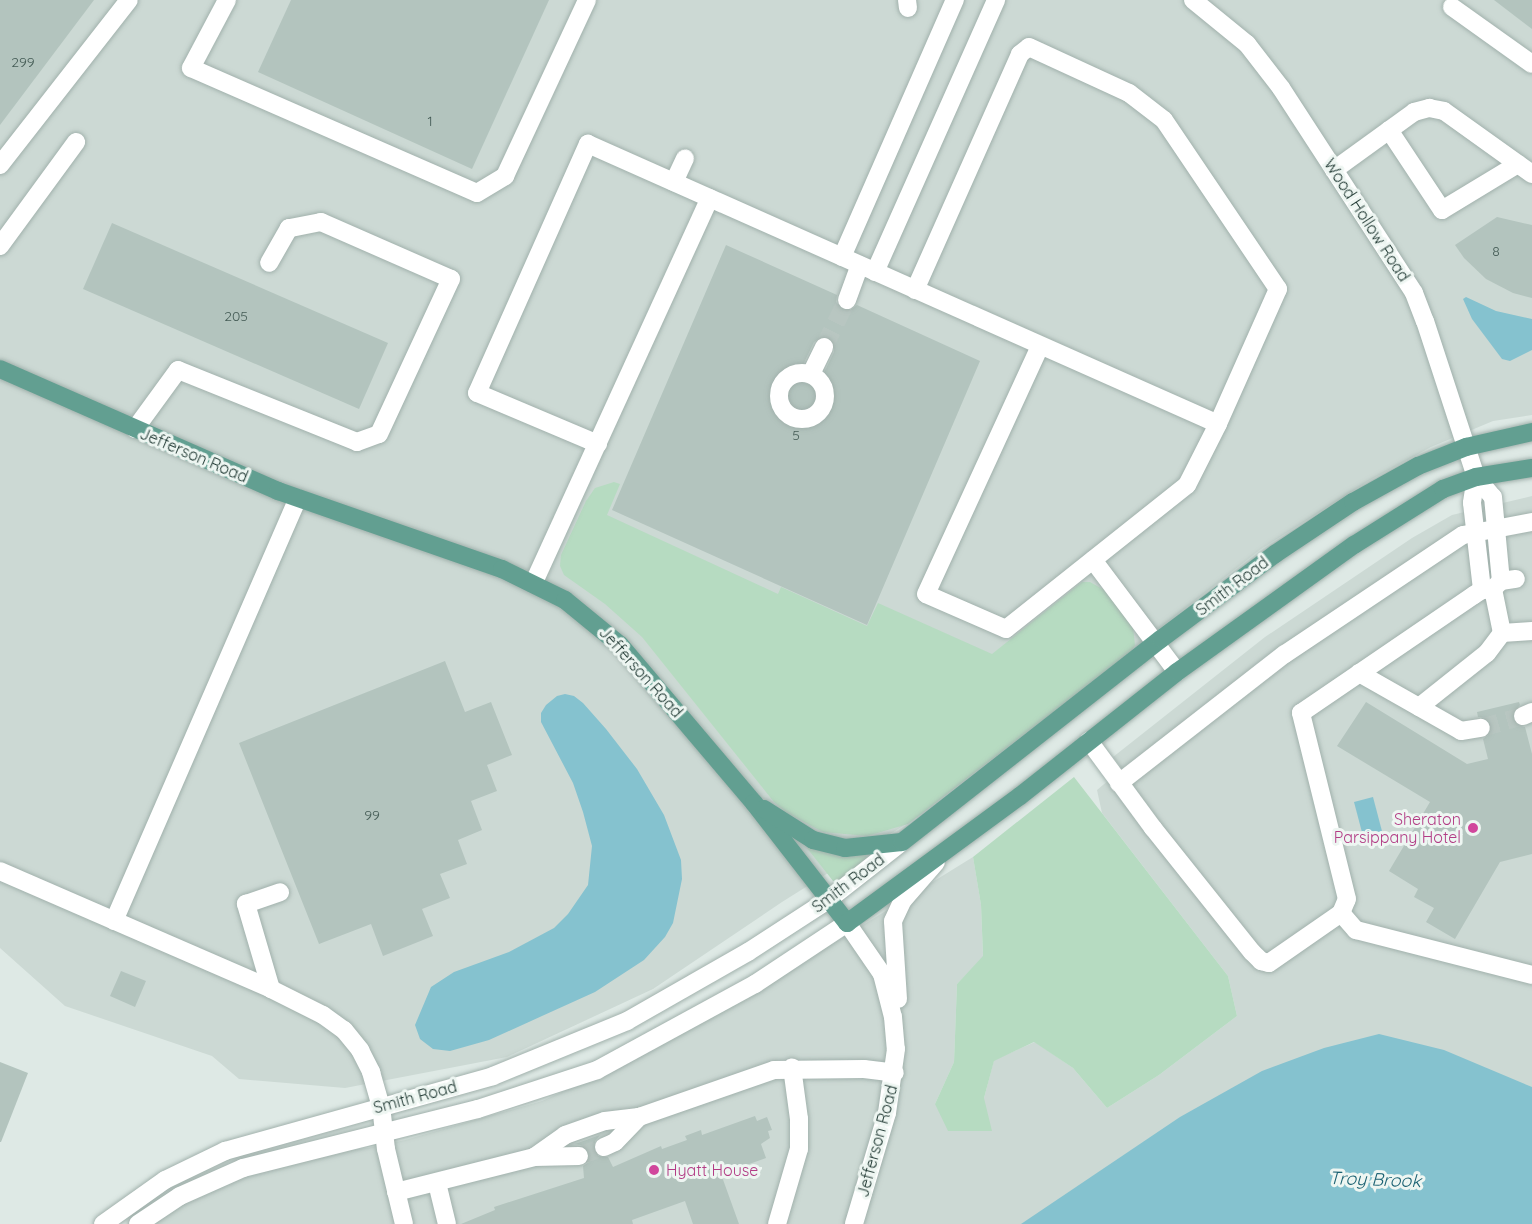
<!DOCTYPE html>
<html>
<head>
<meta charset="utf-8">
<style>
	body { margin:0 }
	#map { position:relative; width:1532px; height:1224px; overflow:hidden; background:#dee9e5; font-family:Quicksand,sans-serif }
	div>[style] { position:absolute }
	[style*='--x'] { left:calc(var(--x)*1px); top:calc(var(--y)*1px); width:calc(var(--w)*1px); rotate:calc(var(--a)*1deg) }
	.built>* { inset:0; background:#ccd9d4 }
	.green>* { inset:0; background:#b6dbc1 }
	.water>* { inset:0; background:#85c2cf }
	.building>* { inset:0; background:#b3c4be }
	.minor-tunnel>* { height:18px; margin-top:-9px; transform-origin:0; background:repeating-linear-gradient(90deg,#b8c6c1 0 18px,transparent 0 27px) }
	.roads { filter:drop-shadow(0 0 2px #a1b1ac) drop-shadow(0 0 2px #a1b1ac) }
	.minor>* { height:18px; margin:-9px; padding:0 9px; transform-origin:9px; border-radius:9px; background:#fff }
	.minor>.ring { margin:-9px; padding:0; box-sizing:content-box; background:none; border:18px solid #fff; border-radius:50% }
	.major>* { height:18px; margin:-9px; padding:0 9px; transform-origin:9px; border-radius:9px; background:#629f91 }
	.dots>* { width:16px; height:16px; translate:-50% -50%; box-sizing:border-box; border:3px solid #eef6f2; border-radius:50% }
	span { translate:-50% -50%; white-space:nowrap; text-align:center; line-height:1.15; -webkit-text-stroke:6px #eef6f2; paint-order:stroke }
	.number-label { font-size:14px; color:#455c56 }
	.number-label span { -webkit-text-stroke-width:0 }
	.street-label { font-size:16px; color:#203933 }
	.hotel-label { font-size:16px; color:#b23c85 }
	.right { translate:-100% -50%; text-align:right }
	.left { translate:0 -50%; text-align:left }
	.water-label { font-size:18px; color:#1b6273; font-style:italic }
</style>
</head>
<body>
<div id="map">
	<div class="built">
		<i style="clip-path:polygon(0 0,1532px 0,1532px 415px,1493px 421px,1431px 447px,1370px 480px,1261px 549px,922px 814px,782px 902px,653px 989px,507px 1057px,345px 1088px,239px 1079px,212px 1056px,65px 1006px,0 948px)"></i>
		<i style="clip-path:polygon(1532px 496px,1532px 1224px,147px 1224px,199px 1193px,255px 1171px,327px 1152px,368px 1148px,405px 1140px,542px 1101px,627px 1062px,829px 946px,973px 857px,981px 905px,983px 957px,957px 984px,954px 1062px,935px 1104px,984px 1098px,994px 1060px,1035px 1042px,1073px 1068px,1107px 1108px,1159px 1075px,1237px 1016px,1228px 976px,1102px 813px,1097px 790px,1122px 769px,1113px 757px,1265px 637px,1412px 538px,1452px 515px)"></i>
	</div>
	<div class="green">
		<i style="clip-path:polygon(614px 482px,620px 484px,607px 515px,778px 594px,781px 587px,867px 626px,878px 603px,992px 654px,1082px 582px,1090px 582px,1104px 590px,1133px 627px,1135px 645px,1131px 652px,908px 824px,867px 836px,823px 832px,787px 813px,774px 802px,642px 637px,605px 604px,564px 575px,560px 566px,561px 555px,586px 501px,595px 488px)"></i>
		<i style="clip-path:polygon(1074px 777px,1228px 976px,1237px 1016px,1159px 1075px,1107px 1108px,1073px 1068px,1034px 1042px,994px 1061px,984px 1098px,992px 1131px,948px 1131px,935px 1104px,954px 1062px,957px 984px,983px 956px,981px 905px,973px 857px)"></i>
		<i style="clip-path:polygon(809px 846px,843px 854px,866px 855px,867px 858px,837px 882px,833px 881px,807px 848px)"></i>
	</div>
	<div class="water">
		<i style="clip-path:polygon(1466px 297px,1496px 311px,1532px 319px,1532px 350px,1510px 361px,1502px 359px,1472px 319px,1463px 299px)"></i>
		<i style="clip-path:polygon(565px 694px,574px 696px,583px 703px,606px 729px,637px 769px,664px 815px,681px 860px,682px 879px,673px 923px,665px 937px,644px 960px,595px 992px,489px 1040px,450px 1051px,433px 1049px,420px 1039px,415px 1025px,431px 987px,454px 972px,509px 952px,554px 928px,568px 914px,588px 885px,592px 846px,583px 812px,573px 783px,541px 722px,541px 713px,546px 705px,557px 696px)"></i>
		<i style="clip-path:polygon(1373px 797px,1383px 835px,1364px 840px,1354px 802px)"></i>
		<i style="clip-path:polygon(1379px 1034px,1444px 1050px,1532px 1087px,1532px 1224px,1021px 1224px,1180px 1117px,1262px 1071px,1324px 1048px)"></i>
	</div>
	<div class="building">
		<i style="clip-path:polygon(0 0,94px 0,0 125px)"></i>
		<i style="clip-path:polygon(291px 0,549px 0,472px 169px,258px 72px)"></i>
		<i style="clip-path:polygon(1494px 0,1532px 0,1532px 29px)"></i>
		<i style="clip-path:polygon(1497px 217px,1532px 225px,1532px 298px,1513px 293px,1486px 279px,1464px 258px,1455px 245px)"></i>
		<i style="clip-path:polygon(112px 223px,388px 343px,359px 409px,83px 289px)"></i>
		<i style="clip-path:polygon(evenodd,726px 245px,837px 295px,836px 302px,843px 310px,849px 311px,857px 305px,980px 361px,867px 625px,612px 510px,726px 245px,824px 336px,834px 341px,834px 352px,821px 379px,817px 384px,807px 384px,801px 380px,801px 369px,814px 342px,824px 336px)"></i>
		<i style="clip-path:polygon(445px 661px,465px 712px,491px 702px,512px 755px,487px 765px,497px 791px,471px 801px,482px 830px,458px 840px,467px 864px,440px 874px,450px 898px,422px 909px,433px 936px,383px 956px,371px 924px,319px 944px,239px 743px)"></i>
		<i style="clip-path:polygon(1366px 702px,1467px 764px,1488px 759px,1483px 739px,1491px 733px,1492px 726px,1486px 718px,1478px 717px,1477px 712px,1519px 702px,1520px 705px,1512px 714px,1513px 720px,1517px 725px,1525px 727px,1532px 754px,1532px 854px,1500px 862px,1455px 939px,1426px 922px,1434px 908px,1414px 897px,1418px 889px,1389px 871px,1430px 802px,1337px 746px)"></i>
		<i style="clip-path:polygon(121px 971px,146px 981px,135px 1007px,110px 996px)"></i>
		<i style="clip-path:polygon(0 1062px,28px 1073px,1px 1142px,0 1142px)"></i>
		<i style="clip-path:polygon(755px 1116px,757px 1121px,767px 1117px,772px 1130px,768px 1131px,770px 1138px,761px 1144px,766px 1158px,721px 1174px,739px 1224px,693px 1224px,685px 1201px,632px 1220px,633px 1224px,461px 1224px,495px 1210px,494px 1207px,584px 1178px,583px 1166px,589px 1162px,590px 1155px,585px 1146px,575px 1144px,600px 1135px,595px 1141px,594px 1151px,598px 1156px,608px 1157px,613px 1167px,661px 1146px,662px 1149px,687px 1140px,685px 1136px,701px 1130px,702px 1135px)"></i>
	</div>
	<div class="minor-tunnel">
		<i style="--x:824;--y:347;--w:52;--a:-63.9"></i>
		<i style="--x:1481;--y:728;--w:44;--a:-15.9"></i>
		<i style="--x:579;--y:1156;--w:27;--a:-20"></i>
	</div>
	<div class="roads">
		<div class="minor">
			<i style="--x:227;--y:0;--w:77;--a:117.9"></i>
			<i style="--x:191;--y:68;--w:312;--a:23.6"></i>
			<i style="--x:477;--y:193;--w:33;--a:-31"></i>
			<i style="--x:505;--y:176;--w:194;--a:-65"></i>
			<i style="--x:907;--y:0;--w:8;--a:83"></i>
			<i style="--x:1193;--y:0;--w:70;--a:39.2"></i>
			<i style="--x:1247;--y:44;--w:56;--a:52.3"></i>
			<i style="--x:1281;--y:88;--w:244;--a:57"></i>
			<i style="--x:1414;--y:293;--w:30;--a:69"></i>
			<i style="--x:1425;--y:321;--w:164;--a:71.9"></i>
			<i style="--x:1476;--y:477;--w:26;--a:50"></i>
			<i style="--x:1493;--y:497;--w:84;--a:84.6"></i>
			<i style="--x:1452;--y:7;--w:98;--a:35.5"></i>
			<i style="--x:1389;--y:130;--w:96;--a:56.5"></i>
			<i style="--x:1442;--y:210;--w:89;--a:-31.2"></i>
			<i style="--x:0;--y:165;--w:209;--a:-52"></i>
			<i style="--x:1334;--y:170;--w:99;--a:-35.9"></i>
			<i style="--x:1414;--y:112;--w:16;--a:-15"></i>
			<i style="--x:1429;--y:108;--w:15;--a:11"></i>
			<i style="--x:1444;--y:111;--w:108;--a:35.6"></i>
			<i style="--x:674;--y:182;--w:26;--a:-65"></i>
			<i style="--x:0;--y:246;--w:129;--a:-53.8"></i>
			<i style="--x:842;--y:257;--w:281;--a:-66.3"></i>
			<i style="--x:875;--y:272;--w:298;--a:-66"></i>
			<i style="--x:915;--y:290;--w:258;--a:-66"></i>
			<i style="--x:1020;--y:54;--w:11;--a:-38"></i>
			<i style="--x:1029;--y:47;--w:110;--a:24.7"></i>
			<i style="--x:1129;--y:93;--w:44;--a:37.6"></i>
			<i style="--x:1164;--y:120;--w:204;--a:56"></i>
			<i style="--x:1278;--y:289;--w:148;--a:114"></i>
			<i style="--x:1218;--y:424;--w:68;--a:116.9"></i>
			<i style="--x:1187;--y:485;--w:231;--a:141.5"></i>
			<i style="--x:1006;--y:629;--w:87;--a:-156.4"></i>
			<i style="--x:926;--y:594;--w:273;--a:-65.3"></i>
			<i style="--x:847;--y:300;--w:37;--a:-70"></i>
			<i class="ring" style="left:779px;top:373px;width:28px;height:28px"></i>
			<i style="--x:811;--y:374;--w:30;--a:-64"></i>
			<i style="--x:135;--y:429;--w:73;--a:-53.9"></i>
			<i style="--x:178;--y:370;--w:193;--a:21.9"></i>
			<i style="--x:357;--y:442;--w:23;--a:-20"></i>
			<i style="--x:379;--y:434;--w:171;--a:-65.1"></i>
			<i style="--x:451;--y:279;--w:142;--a:-156.3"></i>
			<i style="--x:321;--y:222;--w:33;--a:169"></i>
			<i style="--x:289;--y:228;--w:40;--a:119.7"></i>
			<i style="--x:598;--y:444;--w:131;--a:-157.1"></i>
			<i style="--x:477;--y:393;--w:273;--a:-66"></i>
			<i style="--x:588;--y:144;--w:689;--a:23.96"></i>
			<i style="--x:1476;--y:477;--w:26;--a:99"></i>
			<i style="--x:1472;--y:503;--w:88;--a:83.4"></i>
			<i style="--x:1093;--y:560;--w:140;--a:53.1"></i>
			<i style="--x:534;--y:582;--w:422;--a:-65.4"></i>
			<i style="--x:1493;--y:589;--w:45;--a:78.4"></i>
			<i style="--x:1359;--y:673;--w:117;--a:29.6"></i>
			<i style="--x:1461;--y:731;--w:20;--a:-9"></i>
			<i style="--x:1419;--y:707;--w:87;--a:-38.5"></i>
			<i style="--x:1487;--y:653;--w:25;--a:-53"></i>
			<i style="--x:1502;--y:633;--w:30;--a:-4"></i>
			<i style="--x:1523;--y:716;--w:10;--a:-24"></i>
			<i style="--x:1089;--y:741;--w:108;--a:53.7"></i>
			<i style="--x:1153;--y:828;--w:159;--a:51.4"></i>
			<i style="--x:1252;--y:952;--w:13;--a:45"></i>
			<i style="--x:1261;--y:961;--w:8;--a:14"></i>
			<i style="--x:1269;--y:963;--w:88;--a:-34.8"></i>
			<i style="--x:1341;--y:913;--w:15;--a:-67"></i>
			<i style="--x:1347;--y:899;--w:192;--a:-103.9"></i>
			<i style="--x:1301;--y:713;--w:209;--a:-34.3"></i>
			<i style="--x:1474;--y:595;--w:9;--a:-32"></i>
			<i style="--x:1482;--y:590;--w:11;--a:-5"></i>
			<i style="--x:1493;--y:589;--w:11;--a:-45"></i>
			<i style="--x:1501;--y:581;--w:15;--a:-8"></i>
			<i style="--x:1119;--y:783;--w:210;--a:-37.9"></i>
			<i style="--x:1285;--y:654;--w:214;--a:-33.8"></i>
			<i style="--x:1463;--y:535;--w:70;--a:-10.7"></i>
			<i style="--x:0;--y:871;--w:296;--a:23.5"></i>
			<i style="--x:271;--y:989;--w:58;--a:26.6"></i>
			<i style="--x:323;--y:1015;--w:26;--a:36"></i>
			<i style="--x:344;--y:1030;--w:26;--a:51"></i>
			<i style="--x:360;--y:1050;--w:25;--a:63"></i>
			<i style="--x:371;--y:1072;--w:35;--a:74"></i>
			<i style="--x:381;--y:1106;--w:43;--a:83.4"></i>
			<i style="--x:386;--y:1149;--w:77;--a:76.5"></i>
			<i style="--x:1341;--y:913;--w:23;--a:49"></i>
			<i style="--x:1356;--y:930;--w:182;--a:14.3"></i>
			<i style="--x:114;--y:921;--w:461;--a:-66.5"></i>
			<i style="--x:271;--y:989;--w:89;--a:-106.4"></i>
			<i style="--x:246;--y:904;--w:36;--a:-19"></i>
			<i style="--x:898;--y:999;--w:78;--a:-93.7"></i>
			<i style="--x:893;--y:921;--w:23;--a:-65"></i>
			<i style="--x:903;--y:900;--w:50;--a:-49"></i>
			<i style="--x:604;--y:1147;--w:12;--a:-24"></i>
			<i style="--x:615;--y:1142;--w:35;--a:-46"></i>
			<i style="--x:534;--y:1157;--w:38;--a:-35"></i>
			<i style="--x:565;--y:1135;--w:42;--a:-19.3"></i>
			<i style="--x:605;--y:1121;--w:34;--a:-7"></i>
			<i style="--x:639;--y:1117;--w:143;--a:-19.2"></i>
			<i style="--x:774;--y:1070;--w:90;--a:-0.6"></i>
			<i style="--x:864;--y:1069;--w:31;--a:7"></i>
			<i style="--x:437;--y:1183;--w:42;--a:76.3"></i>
			<i style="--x:396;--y:1192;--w:142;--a:-14.2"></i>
			<i style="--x:534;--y:1157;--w:45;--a:-1.3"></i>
			<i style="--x:103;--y:1224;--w:76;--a:-35.4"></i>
			<i style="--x:165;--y:1180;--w:67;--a:-25.8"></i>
			<i style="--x:225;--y:1151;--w:278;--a:-15.6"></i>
			<i style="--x:493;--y:1076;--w:145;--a:-22.3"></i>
			<i style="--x:627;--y:1021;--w:139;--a:-29.7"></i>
			<i style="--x:748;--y:952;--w:95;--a:-33"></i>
			<i style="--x:828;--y:900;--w:94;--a:-38.1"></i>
			<i style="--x:138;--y:1224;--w:50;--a:-33.7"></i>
			<i style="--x:180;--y:1196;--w:69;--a:-24"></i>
			<i style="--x:243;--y:1168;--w:242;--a:-14.1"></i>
			<i style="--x:478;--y:1109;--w:125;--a:-18.1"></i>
			<i style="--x:597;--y:1070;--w:180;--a:-28.6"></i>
			<i style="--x:755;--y:984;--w:110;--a:-33.5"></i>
			<i style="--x:847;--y:923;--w:62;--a:55.5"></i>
			<i style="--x:882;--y:974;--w:44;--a:75.7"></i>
			<i style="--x:893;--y:1017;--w:32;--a:85"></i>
			<i style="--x:896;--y:1049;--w:65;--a:98"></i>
			<i style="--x:887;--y:1113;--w:116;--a:106.6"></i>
			<i style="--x:777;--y:1224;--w:78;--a:-73.7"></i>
			<i style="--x:799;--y:1149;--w:30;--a:-90"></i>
			<i style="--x:799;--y:1119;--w:52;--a:-97.7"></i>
		</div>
		<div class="major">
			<i style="--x:0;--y:369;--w:304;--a:23.7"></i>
			<i style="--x:278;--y:491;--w:237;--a:19.2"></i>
			<i style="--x:502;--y:569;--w:70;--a:26.2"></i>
			<i style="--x:565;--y:600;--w:71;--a:39.3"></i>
			<i style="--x:620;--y:645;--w:207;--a:49.7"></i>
			<i style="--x:754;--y:803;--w:152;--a:52.2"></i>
			<i style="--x:847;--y:923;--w:215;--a:-36.3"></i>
			<i style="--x:1020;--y:796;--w:200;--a:-38.3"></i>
			<i style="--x:1177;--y:672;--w:218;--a:-35.7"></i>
			<i style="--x:1354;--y:545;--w:105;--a:-32.2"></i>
			<i style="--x:1443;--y:489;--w:35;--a:-20"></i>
			<i style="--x:1476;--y:477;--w:57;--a:-9.1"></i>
			<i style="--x:764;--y:809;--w:58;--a:32.3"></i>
			<i style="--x:813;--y:840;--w:33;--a:14"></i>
			<i style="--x:845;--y:848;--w:57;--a:-6"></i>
			<i style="--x:902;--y:842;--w:329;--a:-38.1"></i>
			<i style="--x:1161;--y:639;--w:142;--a:-36.7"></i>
			<i style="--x:1275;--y:554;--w:94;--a:-33.7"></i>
			<i style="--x:1353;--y:502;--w:74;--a:-29"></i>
			<i style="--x:1418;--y:466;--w:52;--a:-21.6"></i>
			<i style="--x:1466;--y:447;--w:68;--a:-12.8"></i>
		</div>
	</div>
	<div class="dots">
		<i style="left:1473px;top:828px;background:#d1479c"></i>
		<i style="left:654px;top:1170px;background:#d1479c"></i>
	</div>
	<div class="number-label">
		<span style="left:23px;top:62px">299</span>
		<span style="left:430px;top:121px">1</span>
		<span style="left:1496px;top:251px">8</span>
		<span style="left:236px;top:316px">205</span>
		<span style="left:796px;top:435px">5</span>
		<span style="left:372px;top:815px">99</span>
	</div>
	<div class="street-label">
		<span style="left:1367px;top:220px;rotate:57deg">Wood Hollow Road</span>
		<span style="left:194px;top:455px;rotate:23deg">Jefferson Road</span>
		<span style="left:1232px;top:586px;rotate:-37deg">Smith Road</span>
		<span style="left:641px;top:672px;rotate:48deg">Jefferson Road</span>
		<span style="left:848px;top:883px;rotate:-37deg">Smith Road</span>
		<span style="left:415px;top:1097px;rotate:-15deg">Smith Road</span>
		<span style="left:877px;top:1141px;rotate:-75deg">Jefferson Road</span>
	</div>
	<div class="hotel-label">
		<span class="right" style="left:1461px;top:828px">Sheraton<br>Parsippany Hotel</span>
		<span class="left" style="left:666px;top:1170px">Hyatt House</span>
	</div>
	<div class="water-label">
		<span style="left:1375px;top:1180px;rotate:2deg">Troy Brook</span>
	</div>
</div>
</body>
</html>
